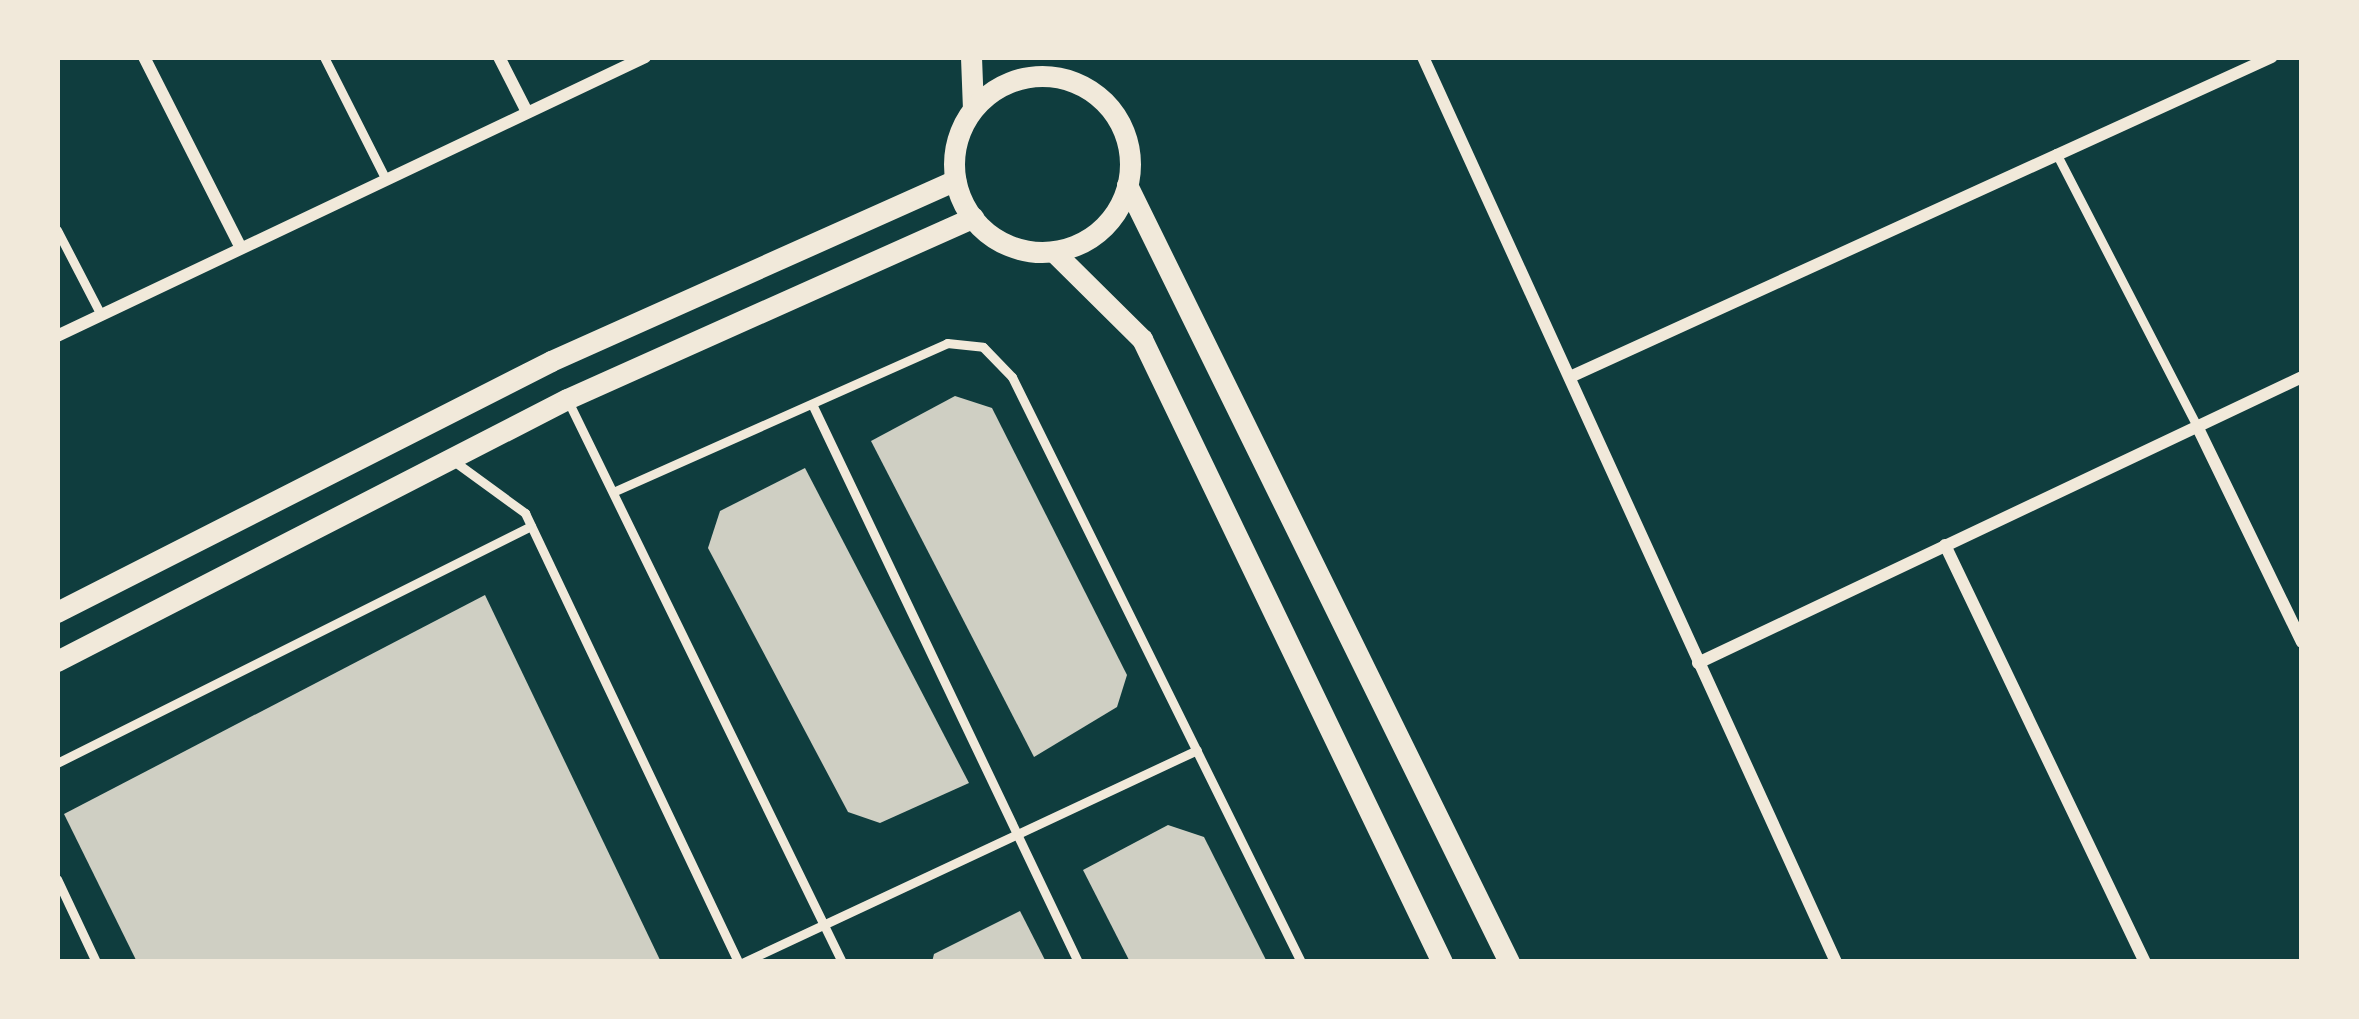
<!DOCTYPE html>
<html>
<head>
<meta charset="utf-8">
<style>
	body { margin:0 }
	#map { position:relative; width:2359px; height:1019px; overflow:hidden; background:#0f3d3e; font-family:Karla,sans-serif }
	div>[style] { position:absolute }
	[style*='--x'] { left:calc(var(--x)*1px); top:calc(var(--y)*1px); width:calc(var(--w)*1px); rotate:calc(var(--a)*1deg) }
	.building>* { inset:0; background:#cfcfc3 }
	.service>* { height:9px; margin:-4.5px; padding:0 4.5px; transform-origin:4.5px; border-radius:4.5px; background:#f1e9da }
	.minor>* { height:12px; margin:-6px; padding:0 6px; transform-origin:6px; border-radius:6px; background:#f1e9da }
	.tertiary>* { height:21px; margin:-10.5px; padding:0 10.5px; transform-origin:10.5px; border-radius:10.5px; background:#f1e9da }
	.tertiary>.ring { margin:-10.5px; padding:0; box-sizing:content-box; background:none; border:21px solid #f1e9da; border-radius:50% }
	span { translate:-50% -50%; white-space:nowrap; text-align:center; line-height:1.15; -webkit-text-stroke:12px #f1e9da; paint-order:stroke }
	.frame { position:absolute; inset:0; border:60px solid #f1e9da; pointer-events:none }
</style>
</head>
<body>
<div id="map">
	<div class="building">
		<i style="clip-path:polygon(955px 396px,992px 408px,1127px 675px,1117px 707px,1034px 757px,871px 441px)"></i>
		<i style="clip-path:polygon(805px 468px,969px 783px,880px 823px,848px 812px,708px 548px,720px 511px)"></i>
		<i style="clip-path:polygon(485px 595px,661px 962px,137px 962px,64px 814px)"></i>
		<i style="clip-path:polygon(1168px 825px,1204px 837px,1267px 962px,1130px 962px,1083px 870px)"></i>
		<i style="clip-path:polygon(1020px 911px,1046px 962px,932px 962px,934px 954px)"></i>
	</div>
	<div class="service">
		<i style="--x:324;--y:57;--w:136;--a:63.2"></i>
		<i style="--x:2056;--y:153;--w:307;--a:62.7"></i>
		<i style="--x:57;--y:230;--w:96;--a:62.6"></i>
		<i style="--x:567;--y:399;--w:627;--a:63.97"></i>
		<i style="--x:812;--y:404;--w:618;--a:64.51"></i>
		<i style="--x:451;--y:459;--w:92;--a:36.1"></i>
		<i style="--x:525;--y:513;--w:497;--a:64.6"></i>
		<i style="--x:613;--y:492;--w:366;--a:-24"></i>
		<i style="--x:947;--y:343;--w:36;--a:6"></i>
		<i style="--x:983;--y:347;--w:42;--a:46"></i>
		<i style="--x:1012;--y:377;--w:652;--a:63.71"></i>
		<i style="--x:57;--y:763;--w:530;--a:-26.57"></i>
		<i style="--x:57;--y:879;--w:92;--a:64.8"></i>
		<i style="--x:744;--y:962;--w:500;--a:-25.08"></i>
	</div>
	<div class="minor">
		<i style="--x:144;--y:57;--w:212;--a:63.1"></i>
		<i style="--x:499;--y:57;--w:62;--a:63"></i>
		<i style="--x:1423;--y:57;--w:995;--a:65.47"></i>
		<i style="--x:57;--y:336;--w:651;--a:-25.38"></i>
		<i style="--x:1570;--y:377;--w:771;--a:-24.51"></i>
		<i style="--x:2197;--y:426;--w:240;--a:64.1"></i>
		<i style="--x:1945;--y:545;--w:462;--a:64.4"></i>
		<i style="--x:1698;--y:663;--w:668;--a:-25.34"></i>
	</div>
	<div class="tertiary">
		<i style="--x:971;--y:57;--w:51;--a:87.8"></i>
		<i class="ring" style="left:954px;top:76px;width:155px;height:155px"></i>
		<i style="--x:1127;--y:185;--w:866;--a:63.82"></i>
		<i style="--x:1054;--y:252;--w:124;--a:44.7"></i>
		<i style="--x:1142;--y:339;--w:691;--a:64.29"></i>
		<i style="--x:57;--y:612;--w:554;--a:-26.93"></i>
		<i style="--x:551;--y:361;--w:443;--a:-24.1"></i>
		<i style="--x:57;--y:661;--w:573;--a:-27.19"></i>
		<i style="--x:567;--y:399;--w:445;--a:-24.1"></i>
	</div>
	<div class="frame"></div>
</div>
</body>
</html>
